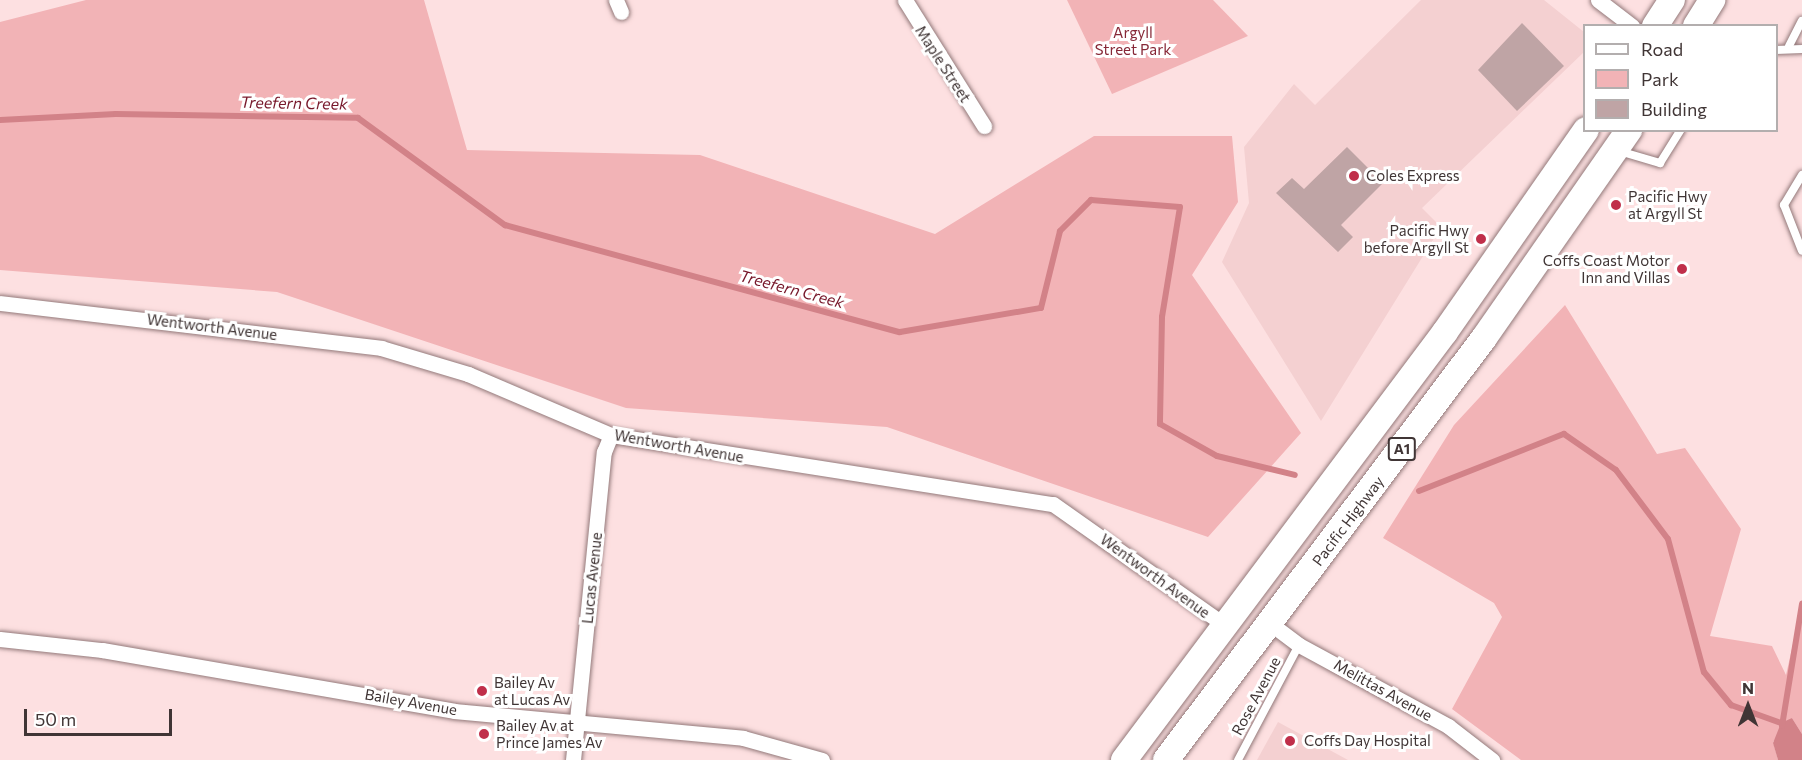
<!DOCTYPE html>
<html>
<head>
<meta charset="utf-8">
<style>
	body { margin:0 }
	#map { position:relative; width:1802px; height:760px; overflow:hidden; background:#fde0e1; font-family:Commissioner,sans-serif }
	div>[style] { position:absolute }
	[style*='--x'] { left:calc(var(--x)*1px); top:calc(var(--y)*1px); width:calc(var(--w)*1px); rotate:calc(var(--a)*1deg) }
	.built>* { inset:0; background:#f4d0d1 }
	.green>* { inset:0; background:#f2b3b6 }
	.water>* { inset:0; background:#d28288 }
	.stream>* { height:6px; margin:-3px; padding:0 3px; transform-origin:3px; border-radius:3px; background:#d28288 }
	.building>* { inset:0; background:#bfa4a5 }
	.roads { filter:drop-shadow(0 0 2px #93797a) drop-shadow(0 0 2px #93797a) }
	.service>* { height:8px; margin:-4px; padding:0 4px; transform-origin:4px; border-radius:4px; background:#fff }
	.minor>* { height:15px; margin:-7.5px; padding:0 7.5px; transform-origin:7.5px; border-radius:7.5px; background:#fff }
	.trunk>* { height:26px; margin:-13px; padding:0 13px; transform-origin:13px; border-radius:13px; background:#fff }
	.dots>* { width:16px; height:16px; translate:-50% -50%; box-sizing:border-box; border:3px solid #fff; border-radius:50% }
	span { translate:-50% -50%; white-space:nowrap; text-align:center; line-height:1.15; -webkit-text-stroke:6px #fff; paint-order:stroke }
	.shield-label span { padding:2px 4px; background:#fff; border:2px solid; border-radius:4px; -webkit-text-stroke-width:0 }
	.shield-label { font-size:14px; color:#403535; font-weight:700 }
	.park-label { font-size:15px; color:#862736 }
	.street-label { font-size:15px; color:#403535 }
	.poi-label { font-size:15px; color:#403535 }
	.left { translate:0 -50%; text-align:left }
	.right { translate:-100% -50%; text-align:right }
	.water-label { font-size:16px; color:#77172a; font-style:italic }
	.legend { position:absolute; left:1583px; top:24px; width:195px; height:108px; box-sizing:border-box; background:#fff; border:2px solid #b3aeae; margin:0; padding:8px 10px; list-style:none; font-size:18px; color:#403535 }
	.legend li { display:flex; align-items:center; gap:12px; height:30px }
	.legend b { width:30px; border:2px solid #b3aeae }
	.north { position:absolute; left:1718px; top:676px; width:60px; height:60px; -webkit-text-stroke:4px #fff; paint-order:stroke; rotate:0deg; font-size:16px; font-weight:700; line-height:24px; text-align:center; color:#403535 }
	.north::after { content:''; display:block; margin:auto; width:21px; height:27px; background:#403535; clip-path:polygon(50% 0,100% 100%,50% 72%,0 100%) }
	.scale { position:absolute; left:24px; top:709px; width:148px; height:27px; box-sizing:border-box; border:3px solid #403535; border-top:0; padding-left:8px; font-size:18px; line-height:21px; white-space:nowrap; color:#403535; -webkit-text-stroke:4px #fff; paint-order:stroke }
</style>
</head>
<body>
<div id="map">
	<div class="built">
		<i style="clip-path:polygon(1421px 0,1544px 0,1584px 32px,1584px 52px,1422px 208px,1441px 227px,1321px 421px,1222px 262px,1249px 203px,1244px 147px,1294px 84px,1315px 105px)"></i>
		<i style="clip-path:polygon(1278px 722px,1348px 760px,1257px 760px)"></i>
	</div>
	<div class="green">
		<i style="clip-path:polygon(86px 0,424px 0,467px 150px,700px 155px,935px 234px,1094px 136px,1232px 136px,1238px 202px,1192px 275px,1301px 433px,1208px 537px,887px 427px,626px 408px,277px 292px,0 270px,0 22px)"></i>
		<i style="clip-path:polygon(1067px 0,1213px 0,1248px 36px,1112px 94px)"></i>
		<i style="clip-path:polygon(1565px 305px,1657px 454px,1685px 448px,1741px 529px,1710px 636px,1772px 646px,1786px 675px,1802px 604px,1802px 734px,1792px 718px,1773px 742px,1778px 760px,1521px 760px,1452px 709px,1502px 617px,1494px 603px,1383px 538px,1454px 425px)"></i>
	</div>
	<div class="water">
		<i style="clip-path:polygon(1792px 718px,1802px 734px,1802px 760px,1778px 760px,1773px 743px,1781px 723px)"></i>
	</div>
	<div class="stream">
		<i style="--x:0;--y:120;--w:116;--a:-3"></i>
		<i style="--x:116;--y:114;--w:242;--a:0.9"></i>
		<i style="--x:358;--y:118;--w:182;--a:36.1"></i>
		<i style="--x:505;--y:225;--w:409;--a:15.2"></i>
		<i style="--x:900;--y:332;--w:143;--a:-9.7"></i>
		<i style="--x:1041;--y:308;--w:79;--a:-76.1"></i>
		<i style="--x:1060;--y:231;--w:44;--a:-45"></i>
		<i style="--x:1091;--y:200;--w:89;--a:4.5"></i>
		<i style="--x:1180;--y:207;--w:111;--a:99.3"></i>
		<i style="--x:1162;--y:317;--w:107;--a:91.1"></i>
		<i style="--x:1160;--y:424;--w:65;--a:29.3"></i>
		<i style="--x:1217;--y:456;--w:80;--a:13.7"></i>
		<i style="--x:1419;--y:491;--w:156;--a:-21.5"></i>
		<i style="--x:1564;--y:434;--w:63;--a:34.7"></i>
		<i style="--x:1616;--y:470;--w:86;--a:53"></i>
		<i style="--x:1668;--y:539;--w:138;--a:74.9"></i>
		<i style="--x:1704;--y:672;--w:43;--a:50.7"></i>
		<i style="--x:1731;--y:705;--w:53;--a:19.8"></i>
		<i style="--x:1782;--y:726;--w:124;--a:-80.7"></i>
	</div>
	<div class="building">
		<i style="clip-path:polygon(1522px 23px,1564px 66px,1517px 111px,1478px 70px)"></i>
		<i style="clip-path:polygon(1347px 147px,1383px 183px,1341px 225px,1353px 237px,1338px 252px,1276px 193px,1292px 178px,1304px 189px)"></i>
	</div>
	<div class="roads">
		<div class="service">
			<i style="--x:1789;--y:46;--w:28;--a:-63"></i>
			<i style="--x:1776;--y:50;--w:26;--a:-2"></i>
			<i style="--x:1619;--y:151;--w:43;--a:16.3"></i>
			<i style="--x:1660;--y:163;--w:39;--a:-58"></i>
			<i style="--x:1802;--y:175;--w:35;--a:121"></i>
			<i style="--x:1784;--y:205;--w:49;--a:68.6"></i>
			<i style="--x:1238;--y:760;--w:130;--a:-62.1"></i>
		</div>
		<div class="minor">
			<i style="--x:616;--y:0;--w:13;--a:67"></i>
			<i style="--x:905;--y:0;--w:149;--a:57.9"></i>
			<i style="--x:1598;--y:0;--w:43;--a:37.4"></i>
			<i style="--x:0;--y:303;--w:384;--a:6.7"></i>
			<i style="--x:381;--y:348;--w:91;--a:16.6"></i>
			<i style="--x:468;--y:374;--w:155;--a:23.1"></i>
			<i style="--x:611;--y:435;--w:447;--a:8.9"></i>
			<i style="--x:1053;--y:504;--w:212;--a:35.2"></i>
			<i style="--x:1271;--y:624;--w:35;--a:37"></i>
			<i style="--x:1299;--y:645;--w:170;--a:28.5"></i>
			<i style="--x:1448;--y:726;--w:56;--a:37.7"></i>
			<i style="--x:0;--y:639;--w:103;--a:6.2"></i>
			<i style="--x:102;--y:650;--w:357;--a:9.8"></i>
			<i style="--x:454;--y:711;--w:290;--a:5.3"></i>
			<i style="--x:743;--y:738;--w:82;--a:15.6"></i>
			<i style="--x:573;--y:760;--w:310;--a:-84.3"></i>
			<i style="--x:604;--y:452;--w:18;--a:-68"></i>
		</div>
		<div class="trunk">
			<i style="--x:1655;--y:26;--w:31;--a:-57"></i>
			<i style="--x:1696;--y:26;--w:31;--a:-58"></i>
			<i style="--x:1124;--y:760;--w:535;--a:-53.13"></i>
			<i style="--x:1445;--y:332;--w:246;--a:-55.1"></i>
			<i style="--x:1166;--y:760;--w:528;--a:-53"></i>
			<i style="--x:1484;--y:338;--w:254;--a:-55.1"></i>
		</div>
	</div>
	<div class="dots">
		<i style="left:1354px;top:176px;background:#c02f4a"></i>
		<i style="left:1616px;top:205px;background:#c02f4a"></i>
		<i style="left:1481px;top:239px;background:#c02f4a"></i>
		<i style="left:1682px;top:269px;background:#c02f4a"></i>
		<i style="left:482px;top:691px;background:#c02f4a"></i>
		<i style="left:484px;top:734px;background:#c02f4a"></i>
		<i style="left:1290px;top:741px;background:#c02f4a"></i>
	</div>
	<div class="shield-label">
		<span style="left:1402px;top:449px">A1</span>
	</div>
	<div class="park-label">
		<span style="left:1133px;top:41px">Argyll<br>Street Park</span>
	</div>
	<div class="street-label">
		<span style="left:943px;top:64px;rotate:57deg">Maple Street</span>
		<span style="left:212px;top:327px;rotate:7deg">Wentworth Avenue</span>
		<span style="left:679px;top:446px;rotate:10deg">Wentworth Avenue</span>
		<span style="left:1348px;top:521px;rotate:-53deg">Pacific Highway</span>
		<span style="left:1155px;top:576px;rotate:36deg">Wentworth Avenue</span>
		<span style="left:592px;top:578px;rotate:-84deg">Lucas Avenue</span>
		<span style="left:1383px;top:690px;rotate:29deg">Melittas Avenue</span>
		<span style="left:1256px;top:696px;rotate:-62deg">Rose Avenue</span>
		<span style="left:411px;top:702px;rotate:10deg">Bailey Avenue</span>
	</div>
	<div class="poi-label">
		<span class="left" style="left:1366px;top:176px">Coles Express</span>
		<span class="left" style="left:1628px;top:205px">Pacific Hwy<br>at Argyll St</span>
		<span class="right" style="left:1469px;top:239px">Pacific Hwy<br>before Argyll St</span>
		<span class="right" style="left:1670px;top:269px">Coffs Coast Motor<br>Inn and Villas</span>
		<span class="left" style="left:494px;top:691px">Bailey Av<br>at Lucas Av</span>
		<span class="left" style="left:496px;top:734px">Bailey Av at<br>Prince James Av</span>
		<span class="left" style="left:1304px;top:741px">Coffs Day Hospital</span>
	</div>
	<div class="water-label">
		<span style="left:294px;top:103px;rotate:1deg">Treefern Creek</span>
		<span style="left:792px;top:289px;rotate:15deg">Treefern Creek</span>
	</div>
	<ul class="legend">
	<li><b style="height:8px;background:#fff"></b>Road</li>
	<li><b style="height:16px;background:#f2b3b6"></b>Park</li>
	<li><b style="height:16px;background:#bfa4a5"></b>Building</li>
	</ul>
	<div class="north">N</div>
	<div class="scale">50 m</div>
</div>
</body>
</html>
